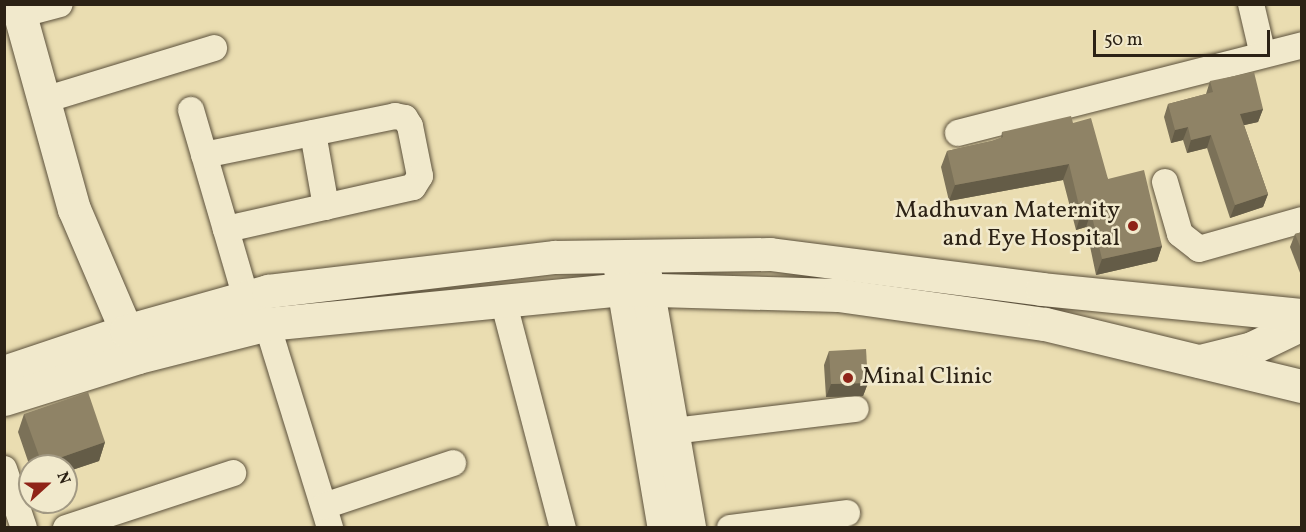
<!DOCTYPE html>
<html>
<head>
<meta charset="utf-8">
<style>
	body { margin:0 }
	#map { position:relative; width:1306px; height:532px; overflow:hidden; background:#eaddb1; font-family:Vollkorn,serif }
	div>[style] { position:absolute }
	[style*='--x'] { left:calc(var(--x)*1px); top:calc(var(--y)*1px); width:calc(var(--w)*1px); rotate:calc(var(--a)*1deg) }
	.roads { filter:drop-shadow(0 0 2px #5c513c) drop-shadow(0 0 2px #5c513c) }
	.street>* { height:26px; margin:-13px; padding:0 13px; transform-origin:13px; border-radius:13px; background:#f1e9cc }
	.secondary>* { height:33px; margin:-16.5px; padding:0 16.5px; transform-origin:16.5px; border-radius:16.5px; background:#f1e9cc }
	.wall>* { inset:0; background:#7b7158 }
	.shaded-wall>* { inset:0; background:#645c47 }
	.building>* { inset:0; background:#8f8366 }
	.dots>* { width:16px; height:16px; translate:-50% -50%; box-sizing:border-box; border:3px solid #f1e9cc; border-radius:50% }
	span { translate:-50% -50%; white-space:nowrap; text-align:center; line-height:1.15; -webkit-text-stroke:5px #f1e9cc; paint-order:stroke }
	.poi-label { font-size:24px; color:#2c2215 }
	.right { translate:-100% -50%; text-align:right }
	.left { translate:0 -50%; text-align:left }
	.frame { position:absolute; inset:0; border:6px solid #2c2215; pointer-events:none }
	.north { position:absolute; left:18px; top:454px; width:60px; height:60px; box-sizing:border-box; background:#f1e9cc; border:2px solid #a29983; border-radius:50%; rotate:69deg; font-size:16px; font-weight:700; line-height:24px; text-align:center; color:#2c2215 }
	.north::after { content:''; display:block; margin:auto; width:21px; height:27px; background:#8f2418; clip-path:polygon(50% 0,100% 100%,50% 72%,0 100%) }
	.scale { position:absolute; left:1093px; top:30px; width:177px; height:27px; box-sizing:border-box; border:3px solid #2c2215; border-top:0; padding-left:8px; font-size:18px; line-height:21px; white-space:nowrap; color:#2c2215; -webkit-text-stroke:4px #f1e9cc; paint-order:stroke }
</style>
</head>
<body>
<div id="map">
	<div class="roads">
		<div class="street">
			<i style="--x:1251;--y:4;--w:52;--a:76.8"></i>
			<i style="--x:19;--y:15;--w:42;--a:-15"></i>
			<i style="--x:41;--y:101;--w:181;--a:-17"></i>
			<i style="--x:191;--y:110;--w:196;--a:73.7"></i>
			<i style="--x:313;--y:133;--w:75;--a:80"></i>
			<i style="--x:958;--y:133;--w:355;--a:-14.3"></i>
			<i style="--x:204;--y:155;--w:195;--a:-11.5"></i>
			<i style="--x:395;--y:116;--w:10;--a:11"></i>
			<i style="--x:405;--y:118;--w:9;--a:58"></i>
			<i style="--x:410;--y:126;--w:51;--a:78.7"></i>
			<i style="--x:420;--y:176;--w:13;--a:122"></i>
			<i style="--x:413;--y:187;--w:192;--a:167.3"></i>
			<i style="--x:1165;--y:182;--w:54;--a:73.9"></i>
			<i style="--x:1180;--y:234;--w:24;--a:38"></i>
			<i style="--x:1199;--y:249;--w:107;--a:-15.7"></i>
			<i style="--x:503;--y:300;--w:236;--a:75.3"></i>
			<i style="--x:267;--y:324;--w:214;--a:72.8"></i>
			<i style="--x:673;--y:431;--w:184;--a:-6.9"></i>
			<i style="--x:4;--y:469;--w:62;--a:71.3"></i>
			<i style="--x:324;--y:506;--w:136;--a:-18.4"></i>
			<i style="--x:66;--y:528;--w:176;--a:-18.2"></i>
			<i style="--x:730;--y:528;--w:118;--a:-7.3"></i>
		</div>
		<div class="secondary">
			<i style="--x:17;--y:4;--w:213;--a:74.5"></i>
			<i style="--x:74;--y:209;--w:155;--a:66.8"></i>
			<i style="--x:620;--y:269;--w:263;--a:80.4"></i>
			<i style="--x:644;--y:269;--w:263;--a:80.1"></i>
			<i style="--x:1200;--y:361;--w:54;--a:-14"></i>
			<i style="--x:1252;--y:348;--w:55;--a:-25.6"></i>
			<i style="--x:4;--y:372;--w:129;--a:-18.6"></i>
			<i style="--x:126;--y:331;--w:148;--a:-15.7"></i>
			<i style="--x:268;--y:291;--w:289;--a:-6.8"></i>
			<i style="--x:555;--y:257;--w:215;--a:-0.8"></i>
			<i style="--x:770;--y:254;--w:274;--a:7.3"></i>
			<i style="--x:1042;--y:289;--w:261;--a:5.7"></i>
			<i style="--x:4;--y:399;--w:140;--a:-17.4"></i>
			<i style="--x:138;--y:357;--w:133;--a:-14.3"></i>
			<i style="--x:267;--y:324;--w:357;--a:-5.6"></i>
			<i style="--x:622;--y:289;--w:216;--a:1.6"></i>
			<i style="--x:838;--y:295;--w:209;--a:8"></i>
			<i style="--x:1045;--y:324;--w:264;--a:13.6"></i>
		</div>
	</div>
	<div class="wall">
		<i style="clip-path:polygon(1210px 81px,1263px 109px,1258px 122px,1244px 125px,1268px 194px,1263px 207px,1230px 218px,1207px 148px,1187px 153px,1183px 140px,1171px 143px,1164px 117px,1168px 104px,1206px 94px)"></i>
		<i style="clip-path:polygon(1073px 123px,1108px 179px,1162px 246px,1157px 261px,1096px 275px,1086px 227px,1076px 230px,1063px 180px,949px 201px,941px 167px,947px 151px,992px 141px,1001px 138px,1002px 132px)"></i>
		<i style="clip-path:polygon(1302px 232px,1302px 278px,1290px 247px,1295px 234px)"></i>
		<i style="clip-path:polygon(829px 351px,868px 383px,863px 396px,826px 397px,824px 365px)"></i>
		<i style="clip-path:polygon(24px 414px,105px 442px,99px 461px,66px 472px,66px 466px,30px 466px,30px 467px,18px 432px)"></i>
	</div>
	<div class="shaded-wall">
		<i style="clip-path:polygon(1263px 109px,1258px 122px,1236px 127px,1240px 114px)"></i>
		<i style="clip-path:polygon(1188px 127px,1183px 140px,1171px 143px,1175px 130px)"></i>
		<i style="clip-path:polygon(1211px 135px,1207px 148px,1187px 153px,1191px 140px)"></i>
		<i style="clip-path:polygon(1069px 164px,1063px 180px,949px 201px,955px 185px)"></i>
		<i style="clip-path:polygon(1268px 194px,1263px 207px,1230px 218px,1235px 205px)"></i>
		<i style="clip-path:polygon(1091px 212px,1086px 227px,1076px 230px,1081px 214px)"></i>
		<i style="clip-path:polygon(1162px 246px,1157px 261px,1096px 275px,1102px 259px)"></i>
		<i style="clip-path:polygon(868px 383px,863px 396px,826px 397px,831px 384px)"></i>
		<i style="clip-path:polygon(105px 442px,99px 461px,66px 472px,66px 466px,41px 466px,42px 464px)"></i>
	</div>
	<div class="building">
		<i style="clip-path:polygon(1254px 72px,1263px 109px,1240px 114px,1268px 194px,1235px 205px,1211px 135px,1191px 140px,1188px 127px,1175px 130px,1168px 104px,1213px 92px,1210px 81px)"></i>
		<i style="clip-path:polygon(1071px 116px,1073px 123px,1091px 118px,1108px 179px,1144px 170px,1162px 246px,1102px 259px,1091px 212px,1081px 214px,1069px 164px,955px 185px,947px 151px,992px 141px,1003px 137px,1002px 132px)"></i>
		<i style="clip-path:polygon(1302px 232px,1302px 251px,1295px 234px)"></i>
		<i style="clip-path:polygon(866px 349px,868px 383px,831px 384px,829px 351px)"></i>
		<i style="clip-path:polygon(88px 392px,105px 442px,42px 464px,24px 414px)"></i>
	</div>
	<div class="dots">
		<i style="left:1133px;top:226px;background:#8f2418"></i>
		<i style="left:848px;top:378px;background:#8f2418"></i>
	</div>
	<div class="poi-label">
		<span class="right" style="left:1120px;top:226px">Madhuvan Maternity<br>and Eye Hospital</span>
		<span class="left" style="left:862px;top:378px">Minal Clinic</span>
	</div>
	<div class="frame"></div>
	<div class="north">N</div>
	<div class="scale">50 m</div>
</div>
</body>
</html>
